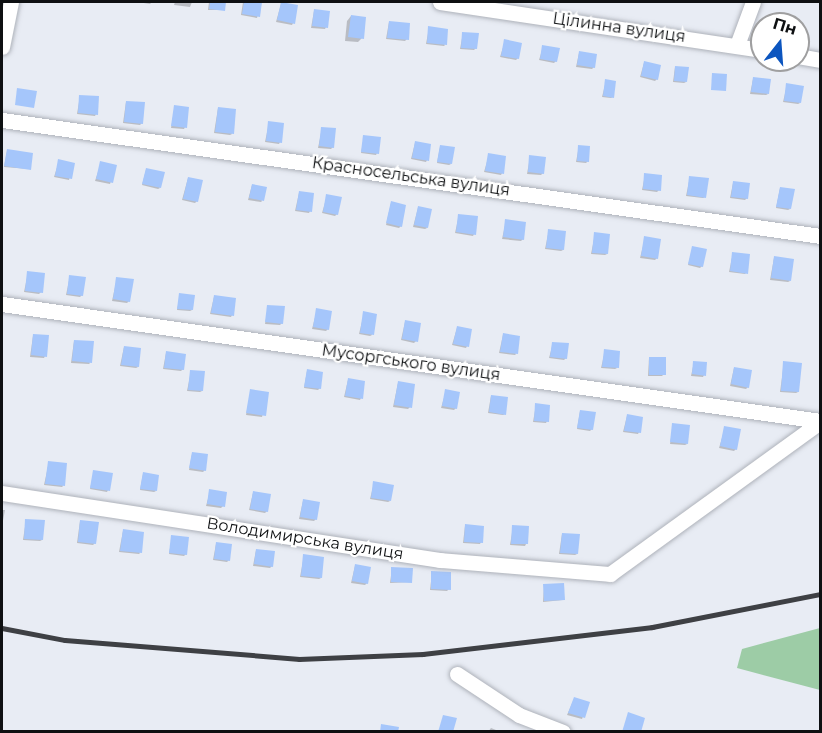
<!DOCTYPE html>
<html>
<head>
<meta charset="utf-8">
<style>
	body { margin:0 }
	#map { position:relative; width:822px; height:733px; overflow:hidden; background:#e8ecf4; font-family:Montserrat,sans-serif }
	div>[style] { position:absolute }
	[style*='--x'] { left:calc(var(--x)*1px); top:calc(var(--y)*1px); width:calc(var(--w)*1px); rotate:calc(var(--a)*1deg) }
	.green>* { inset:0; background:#9dcca6 }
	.shadow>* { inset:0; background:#0003 }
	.building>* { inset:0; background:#a5c6fb }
	.roads { filter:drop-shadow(0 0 2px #aeb2ba) drop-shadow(0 0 2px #aeb2ba) }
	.minor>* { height:15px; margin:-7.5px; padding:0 7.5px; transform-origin:7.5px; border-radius:7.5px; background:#fff }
	.rail>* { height:4.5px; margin:-2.25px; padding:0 2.25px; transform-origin:2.25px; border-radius:2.25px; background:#3e4044 }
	span { translate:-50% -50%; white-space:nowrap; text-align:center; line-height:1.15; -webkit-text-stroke:4.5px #fff; paint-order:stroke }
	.street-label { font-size:16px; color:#0e1012 }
	.frame { position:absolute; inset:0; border:3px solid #0e1012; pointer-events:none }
	.north { position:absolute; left:750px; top:12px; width:60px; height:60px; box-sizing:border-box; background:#fff; border:2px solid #9f9fa0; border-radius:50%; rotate:17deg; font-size:16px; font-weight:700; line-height:24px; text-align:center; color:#0e1012 }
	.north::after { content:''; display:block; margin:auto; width:21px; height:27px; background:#0c55bf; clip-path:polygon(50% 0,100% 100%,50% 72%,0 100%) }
</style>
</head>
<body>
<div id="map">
	<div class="green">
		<i style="clip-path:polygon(820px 628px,820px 690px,737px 668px,742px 649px)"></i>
	</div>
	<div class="shadow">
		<i style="clip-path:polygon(137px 2px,152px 2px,150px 4px)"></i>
		<i style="clip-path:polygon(175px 2px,192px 2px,190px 7px,174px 5px)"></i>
		<i style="clip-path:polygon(209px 2px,224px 2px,223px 10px,208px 10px)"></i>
		<i style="clip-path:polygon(243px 2px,261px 2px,257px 18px,241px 15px)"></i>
		<i style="clip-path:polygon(281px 4px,293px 23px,292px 25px,276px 22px)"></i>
		<i style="clip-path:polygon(314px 11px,326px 27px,325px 29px,311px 28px)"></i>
		<i style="clip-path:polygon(351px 16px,362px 38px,358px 42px,345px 41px,347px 21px)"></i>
		<i style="clip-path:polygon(389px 22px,407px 39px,405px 41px,386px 39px)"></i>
		<i style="clip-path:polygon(429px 28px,445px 45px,444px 46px,426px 44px)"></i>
		<i style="clip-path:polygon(463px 33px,476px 48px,474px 50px,460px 49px)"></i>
		<i style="clip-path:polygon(505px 41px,518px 58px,516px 60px,500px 57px)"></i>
		<i style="clip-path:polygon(543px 47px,556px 61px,554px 63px,539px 60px)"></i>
		<i style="clip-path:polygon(579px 53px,594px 67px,592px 69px,576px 67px)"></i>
		<i style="clip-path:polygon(644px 63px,657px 79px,655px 81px,640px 77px)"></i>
		<i style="clip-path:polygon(675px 67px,686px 82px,684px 83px,673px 82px)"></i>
		<i style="clip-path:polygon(753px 79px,768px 94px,766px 95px,750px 94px)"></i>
		<i style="clip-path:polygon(606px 81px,613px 97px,611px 98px,602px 97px)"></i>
		<i style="clip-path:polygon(787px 85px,800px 103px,798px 104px,783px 102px)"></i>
		<i style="clip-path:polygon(80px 96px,96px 114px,95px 116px,77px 114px)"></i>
		<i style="clip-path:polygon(126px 102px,142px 123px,140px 125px,123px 123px)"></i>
		<i style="clip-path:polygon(175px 106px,185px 127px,184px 129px,171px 128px)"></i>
		<i style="clip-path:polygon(218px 108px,232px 134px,230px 135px,214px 133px)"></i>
		<i style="clip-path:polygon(269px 123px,280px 142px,279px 144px,265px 142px)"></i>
		<i style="clip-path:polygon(322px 128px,333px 147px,331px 149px,318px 148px)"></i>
		<i style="clip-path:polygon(364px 136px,377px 153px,376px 155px,361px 153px)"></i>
		<i style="clip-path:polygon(415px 143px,427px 160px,426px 162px,411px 159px)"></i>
		<i style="clip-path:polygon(579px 146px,588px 161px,586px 163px,576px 162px)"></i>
		<i style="clip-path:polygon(440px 147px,451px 164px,449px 165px,437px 163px)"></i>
		<i style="clip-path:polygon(7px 151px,29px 169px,4px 167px)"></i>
		<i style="clip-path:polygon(489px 155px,502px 173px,501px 175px,484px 172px)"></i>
		<i style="clip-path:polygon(530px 157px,543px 173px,541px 175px,527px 174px)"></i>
		<i style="clip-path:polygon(59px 161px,73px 164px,69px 180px,54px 177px)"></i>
		<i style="clip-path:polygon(101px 163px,116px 166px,110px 184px,95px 181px)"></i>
		<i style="clip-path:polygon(146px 170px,160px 188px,158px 189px,142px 185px)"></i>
		<i style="clip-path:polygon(645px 175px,659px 190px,657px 192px,642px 190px)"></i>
		<i style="clip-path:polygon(690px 177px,705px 197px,703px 198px,686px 196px)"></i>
		<i style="clip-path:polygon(188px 178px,197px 201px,195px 203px,182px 200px)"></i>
		<i style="clip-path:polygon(733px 183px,747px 198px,745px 200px,730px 198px)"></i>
		<i style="clip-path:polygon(252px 185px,262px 201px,261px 202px,248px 200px)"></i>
		<i style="clip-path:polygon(780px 188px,790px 209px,788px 210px,776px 208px)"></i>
		<i style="clip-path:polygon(299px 193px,310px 211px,309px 213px,295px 211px)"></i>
		<i style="clip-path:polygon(327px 196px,337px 214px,335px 216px,322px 213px)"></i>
		<i style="clip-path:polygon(391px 203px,401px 226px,399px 228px,386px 225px)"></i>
		<i style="clip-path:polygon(418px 208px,427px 228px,425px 229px,413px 227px)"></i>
		<i style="clip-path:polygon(459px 215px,474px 234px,473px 236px,455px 233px)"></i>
		<i style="clip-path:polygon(506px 221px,523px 239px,521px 241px,502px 239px)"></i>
		<i style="clip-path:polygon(549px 230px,563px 250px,561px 251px,545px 249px)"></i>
		<i style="clip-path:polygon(595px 234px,607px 254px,605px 255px,591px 254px)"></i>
		<i style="clip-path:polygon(645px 238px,657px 258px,655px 260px,640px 258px)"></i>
		<i style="clip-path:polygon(693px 247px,702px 266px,700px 268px,688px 265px)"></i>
		<i style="clip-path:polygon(733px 253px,746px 273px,745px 274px,729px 272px)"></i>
		<i style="clip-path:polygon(774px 258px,790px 281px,788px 282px,770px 280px)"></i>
		<i style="clip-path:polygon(28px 273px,41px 292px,39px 294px,24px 292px)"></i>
		<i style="clip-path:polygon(70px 276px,82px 295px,80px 297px,66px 295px)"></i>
		<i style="clip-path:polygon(117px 278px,129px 301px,127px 303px,112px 301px)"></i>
		<i style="clip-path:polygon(180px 295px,192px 310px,190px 311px,177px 310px)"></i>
		<i style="clip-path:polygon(214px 297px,232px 315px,231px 317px,210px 314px)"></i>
		<i style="clip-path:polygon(268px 306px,282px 323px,280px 325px,265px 324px)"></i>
		<i style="clip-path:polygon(317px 310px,328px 329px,326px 331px,312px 329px)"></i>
		<i style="clip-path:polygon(364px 313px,372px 335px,370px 336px,359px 334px)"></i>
		<i style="clip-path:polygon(405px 322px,416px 341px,414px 343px,401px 340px)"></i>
		<i style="clip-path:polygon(457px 328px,467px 346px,466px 348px,452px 345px)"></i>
		<i style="clip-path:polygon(503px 335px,516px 354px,515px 355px,499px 353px)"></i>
		<i style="clip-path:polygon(33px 336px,45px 356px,44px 358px,30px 357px)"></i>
		<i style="clip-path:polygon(74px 341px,90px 363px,89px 364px,71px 363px)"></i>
		<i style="clip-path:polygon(553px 343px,566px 358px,564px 360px,549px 358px)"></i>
		<i style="clip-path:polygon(124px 347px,138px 367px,136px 368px,120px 366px)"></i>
		<i style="clip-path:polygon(605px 351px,617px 368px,615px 369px,601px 368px)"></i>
		<i style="clip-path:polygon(166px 353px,183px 369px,181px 371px,163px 369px)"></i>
		<i style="clip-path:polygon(649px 358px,664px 374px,662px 376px,648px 376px)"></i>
		<i style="clip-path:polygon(694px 362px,704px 375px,703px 377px,691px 376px)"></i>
		<i style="clip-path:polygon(784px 363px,798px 392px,796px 393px,780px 392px)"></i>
		<i style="clip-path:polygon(734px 368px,748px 387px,746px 389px,730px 386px)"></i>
		<i style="clip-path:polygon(191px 371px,202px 391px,200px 392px,187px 391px)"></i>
		<i style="clip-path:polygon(307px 371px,320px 388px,318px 390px,304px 388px)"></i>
		<i style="clip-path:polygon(348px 380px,361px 398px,360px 400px,344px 397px)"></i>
		<i style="clip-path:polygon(398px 383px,410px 407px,408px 409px,393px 407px)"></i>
		<i style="clip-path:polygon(251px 390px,268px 393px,262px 417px,246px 415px)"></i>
		<i style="clip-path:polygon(446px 391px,456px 408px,454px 410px,441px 408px)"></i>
		<i style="clip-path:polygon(491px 396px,505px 414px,503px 415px,488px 413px)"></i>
		<i style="clip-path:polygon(536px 405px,547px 421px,546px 423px,533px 422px)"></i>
		<i style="clip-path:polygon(580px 411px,592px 429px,590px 431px,577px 429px)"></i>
		<i style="clip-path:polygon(627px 416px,639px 432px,638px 434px,623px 432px)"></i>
		<i style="clip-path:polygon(673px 425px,687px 444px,685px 445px,670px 444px)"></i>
		<i style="clip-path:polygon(725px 428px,736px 449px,734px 451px,719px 448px)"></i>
		<i style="clip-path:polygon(192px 454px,205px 470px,203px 472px,189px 470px)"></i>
		<i style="clip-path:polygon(49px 462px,63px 486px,62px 487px,44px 485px)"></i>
		<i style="clip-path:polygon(94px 471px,108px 490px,107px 492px,90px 489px)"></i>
		<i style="clip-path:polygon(143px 474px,156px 491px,154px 492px,140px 490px)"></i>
		<i style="clip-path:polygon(374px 483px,390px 501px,388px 502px,370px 499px)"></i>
		<i style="clip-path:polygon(210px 491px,223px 506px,221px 508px,206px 506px)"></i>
		<i style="clip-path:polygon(253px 493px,267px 511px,265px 513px,249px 510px)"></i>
		<i style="clip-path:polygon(303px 501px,316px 519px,314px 521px,299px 519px)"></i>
		<i style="clip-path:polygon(2px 510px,5px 510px,2px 526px)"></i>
		<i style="clip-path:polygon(26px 520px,42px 540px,40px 541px,23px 540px)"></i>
		<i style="clip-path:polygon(80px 521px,95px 543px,93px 545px,77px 543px)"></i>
		<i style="clip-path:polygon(465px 526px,481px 542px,480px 544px,463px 543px)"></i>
		<i style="clip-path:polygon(513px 527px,526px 544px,525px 546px,510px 545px)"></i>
		<i style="clip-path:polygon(123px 531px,140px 553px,139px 554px,119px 552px)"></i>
		<i style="clip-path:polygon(562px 534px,577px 554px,575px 555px,559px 554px)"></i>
		<i style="clip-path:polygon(172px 537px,186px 554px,184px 556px,169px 554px)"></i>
		<i style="clip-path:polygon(216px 544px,229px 560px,227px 562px,213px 560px)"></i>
		<i style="clip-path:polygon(256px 550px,272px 566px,270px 568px,253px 566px)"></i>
		<i style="clip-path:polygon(304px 556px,321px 578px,319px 579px,300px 577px)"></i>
		<i style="clip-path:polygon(355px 566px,367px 583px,365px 585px,351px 583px)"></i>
		<i style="clip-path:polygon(392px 568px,411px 582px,390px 583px)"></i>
		<i style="clip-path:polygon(432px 573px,449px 589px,447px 591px,430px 590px)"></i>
		<i style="clip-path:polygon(544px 586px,563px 600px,543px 602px)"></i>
		<i style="clip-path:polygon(574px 699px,588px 703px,582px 719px,567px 715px)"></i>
		<i style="clip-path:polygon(491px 728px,501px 732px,488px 732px)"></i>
	</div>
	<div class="building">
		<i style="clip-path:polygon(210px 2px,226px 2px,225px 11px,209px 9px)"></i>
		<i style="clip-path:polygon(244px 2px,262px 2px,260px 17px,242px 14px)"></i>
		<i style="clip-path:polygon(281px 2px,298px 5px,295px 24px,277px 20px)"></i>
		<i style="clip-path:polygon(314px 9px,330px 11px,328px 28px,312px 26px)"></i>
		<i style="clip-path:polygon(351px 15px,366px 17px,364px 39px,348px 37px)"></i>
		<i style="clip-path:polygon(389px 21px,410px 23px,409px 40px,387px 38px)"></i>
		<i style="clip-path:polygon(428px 26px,448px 29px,447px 45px,427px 43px)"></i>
		<i style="clip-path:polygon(462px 32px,479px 33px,477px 49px,461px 48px)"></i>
		<i style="clip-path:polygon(504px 39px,522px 43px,519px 59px,501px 56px)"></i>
		<i style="clip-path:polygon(542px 45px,560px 48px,557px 62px,540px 59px)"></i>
		<i style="clip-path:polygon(579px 51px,597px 54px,595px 68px,577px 65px)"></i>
		<i style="clip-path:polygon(644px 61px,661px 65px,658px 80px,641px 76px)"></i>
		<i style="clip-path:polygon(675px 66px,689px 67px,687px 82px,674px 81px)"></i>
		<i style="clip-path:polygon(712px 73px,727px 74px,726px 91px,711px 90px)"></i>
		<i style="clip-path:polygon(753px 77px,771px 79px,769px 94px,751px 92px)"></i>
		<i style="clip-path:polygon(605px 79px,616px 81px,614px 98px,603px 96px)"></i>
		<i style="clip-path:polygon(786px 83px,804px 86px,801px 103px,784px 101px)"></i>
		<i style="clip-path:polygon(17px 88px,37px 91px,34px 108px,15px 105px)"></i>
		<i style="clip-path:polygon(79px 95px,99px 96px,98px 115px,78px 113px)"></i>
		<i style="clip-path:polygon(126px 101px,145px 102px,143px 124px,124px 122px)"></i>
		<i style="clip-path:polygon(174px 105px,189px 107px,187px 128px,171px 126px)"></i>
		<i style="clip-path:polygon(218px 107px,236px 109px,234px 134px,215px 132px)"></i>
		<i style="clip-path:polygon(268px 121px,284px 123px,282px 143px,266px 141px)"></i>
		<i style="clip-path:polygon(321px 127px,336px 128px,334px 148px,319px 146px)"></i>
		<i style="clip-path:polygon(363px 135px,381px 137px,379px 154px,361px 152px)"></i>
		<i style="clip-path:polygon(415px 141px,431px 144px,429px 161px,412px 158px)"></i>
		<i style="clip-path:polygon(440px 145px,455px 147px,452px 164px,437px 162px)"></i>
		<i style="clip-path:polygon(578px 145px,590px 146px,589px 162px,577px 161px)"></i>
		<i style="clip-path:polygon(7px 149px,33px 153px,31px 170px,4px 166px)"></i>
		<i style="clip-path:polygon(488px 153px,506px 156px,504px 174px,485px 171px)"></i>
		<i style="clip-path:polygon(529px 155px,546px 157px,544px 174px,528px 172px)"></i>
		<i style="clip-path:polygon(58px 159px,75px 163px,72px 179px,55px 176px)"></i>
		<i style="clip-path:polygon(100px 161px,117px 165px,113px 183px,96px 179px)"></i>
		<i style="clip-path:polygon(146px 168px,165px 172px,161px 188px,142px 184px)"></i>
		<i style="clip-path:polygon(644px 173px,662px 175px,661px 191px,643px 189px)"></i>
		<i style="clip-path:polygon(689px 176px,709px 178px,706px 198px,687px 195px)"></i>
		<i style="clip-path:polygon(188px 177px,203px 180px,198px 202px,183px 199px)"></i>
		<i style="clip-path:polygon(733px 181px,750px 183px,748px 199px,731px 197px)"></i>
		<i style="clip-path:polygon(252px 184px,267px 187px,264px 201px,249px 198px)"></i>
		<i style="clip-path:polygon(780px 187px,795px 189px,791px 209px,776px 207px)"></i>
		<i style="clip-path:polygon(299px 191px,314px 193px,312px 212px,296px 210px)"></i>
		<i style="clip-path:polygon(326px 194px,342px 197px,338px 215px,323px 212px)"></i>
		<i style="clip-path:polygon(391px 201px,406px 205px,402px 227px,386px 223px)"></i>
		<i style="clip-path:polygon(418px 206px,432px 209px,428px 228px,414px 225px)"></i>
		<i style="clip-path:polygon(458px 214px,478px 216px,476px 235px,456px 232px)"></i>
		<i style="clip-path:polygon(505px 219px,526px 222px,524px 240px,503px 237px)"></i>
		<i style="clip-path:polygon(548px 229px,566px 231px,564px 250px,546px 248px)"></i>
		<i style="clip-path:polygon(594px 232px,610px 234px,608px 254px,592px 253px)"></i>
		<i style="clip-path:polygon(644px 236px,661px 239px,658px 259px,641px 256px)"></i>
		<i style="clip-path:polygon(692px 246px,707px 249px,703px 267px,688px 264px)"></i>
		<i style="clip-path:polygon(732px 252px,750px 254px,748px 274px,730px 271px)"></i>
		<i style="clip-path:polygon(774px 256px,794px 259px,791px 281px,771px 278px)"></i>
		<i style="clip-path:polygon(27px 271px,45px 273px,43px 293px,25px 291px)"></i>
		<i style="clip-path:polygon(69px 275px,86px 277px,83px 296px,67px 294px)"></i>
		<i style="clip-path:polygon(116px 277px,134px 279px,130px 302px,113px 299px)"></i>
		<i style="clip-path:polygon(179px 293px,195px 295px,193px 310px,177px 309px)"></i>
		<i style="clip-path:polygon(214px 295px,236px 298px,234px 316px,211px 313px)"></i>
		<i style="clip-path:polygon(267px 305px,285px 306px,283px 324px,265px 322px)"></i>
		<i style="clip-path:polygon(316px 308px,332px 311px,329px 330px,313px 327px)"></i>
		<i style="clip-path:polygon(363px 311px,377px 314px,374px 335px,360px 333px)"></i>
		<i style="clip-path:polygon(405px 320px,421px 323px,418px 342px,402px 339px)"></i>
		<i style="clip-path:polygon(457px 326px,472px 329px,469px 347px,453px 344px)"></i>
		<i style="clip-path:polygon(503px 333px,520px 336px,518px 354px,500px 352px)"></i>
		<i style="clip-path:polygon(33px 334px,49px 335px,47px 357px,31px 355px)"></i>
		<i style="clip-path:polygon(74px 340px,94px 341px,92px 363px,72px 361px)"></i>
		<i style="clip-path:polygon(552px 342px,569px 343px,567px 359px,550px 357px)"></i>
		<i style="clip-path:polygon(124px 346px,141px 348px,139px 367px,121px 365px)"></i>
		<i style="clip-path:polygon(604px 349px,620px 351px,619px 368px,602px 367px)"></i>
		<i style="clip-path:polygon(166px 351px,186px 354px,184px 370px,164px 368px)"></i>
		<i style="clip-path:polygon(649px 357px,666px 357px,666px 375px,649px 375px)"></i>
		<i style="clip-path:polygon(693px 361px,707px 362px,706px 376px,692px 374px)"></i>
		<i style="clip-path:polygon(783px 361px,802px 363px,799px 392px,781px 391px)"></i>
		<i style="clip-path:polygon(734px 367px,752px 370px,749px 388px,731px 384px)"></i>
		<i style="clip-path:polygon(307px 369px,323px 372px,321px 389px,304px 387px)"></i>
		<i style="clip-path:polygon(190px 370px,205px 371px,203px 391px,188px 390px)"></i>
		<i style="clip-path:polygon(348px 378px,365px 381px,363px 399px,345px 396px)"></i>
		<i style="clip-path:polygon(398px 381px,415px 384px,412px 408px,394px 405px)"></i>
		<i style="clip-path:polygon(250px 389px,269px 392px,266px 416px,246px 413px)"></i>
		<i style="clip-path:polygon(445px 389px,460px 392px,457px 409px,442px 406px)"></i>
		<i style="clip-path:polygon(491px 395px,508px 397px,506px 415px,489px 412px)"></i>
		<i style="clip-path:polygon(535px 403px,550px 405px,549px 422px,534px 421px)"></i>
		<i style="clip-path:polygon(580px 410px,596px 412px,593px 430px,577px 428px)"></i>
		<i style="clip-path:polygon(627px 414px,643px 417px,641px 433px,624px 431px)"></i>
		<i style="clip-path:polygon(672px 423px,690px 425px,688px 444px,670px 442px)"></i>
		<i style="clip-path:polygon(724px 426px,741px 429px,737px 450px,720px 446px)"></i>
		<i style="clip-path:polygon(192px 452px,208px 454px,206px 471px,189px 468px)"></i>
		<i style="clip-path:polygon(48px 461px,67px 463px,65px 486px,45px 484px)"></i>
		<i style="clip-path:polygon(93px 470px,113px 473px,110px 491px,90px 488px)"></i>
		<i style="clip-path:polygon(143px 472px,159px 475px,157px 491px,140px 489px)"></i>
		<i style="clip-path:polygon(373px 481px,394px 485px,391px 501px,371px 498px)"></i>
		<i style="clip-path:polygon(209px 489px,227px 492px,225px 507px,207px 504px)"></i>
		<i style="clip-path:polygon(253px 491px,271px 494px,268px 512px,250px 509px)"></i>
		<i style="clip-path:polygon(303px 499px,320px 502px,317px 520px,300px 517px)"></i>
		<i style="clip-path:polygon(25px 519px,45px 520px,43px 540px,24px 539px)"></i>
		<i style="clip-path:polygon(80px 520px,99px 522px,96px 544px,78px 542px)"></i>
		<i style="clip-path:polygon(465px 524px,484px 526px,483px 543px,464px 542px)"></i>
		<i style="clip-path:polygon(512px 525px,529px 526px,528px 544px,511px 544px)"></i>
		<i style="clip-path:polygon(123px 529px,144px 532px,142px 553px,120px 551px)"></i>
		<i style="clip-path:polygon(562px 533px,580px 534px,578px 554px,560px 553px)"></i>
		<i style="clip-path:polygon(171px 535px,189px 537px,187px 555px,169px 553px)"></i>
		<i style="clip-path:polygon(216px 542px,232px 544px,230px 561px,214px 559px)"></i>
		<i style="clip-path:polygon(256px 549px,275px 551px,273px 567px,254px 564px)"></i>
		<i style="clip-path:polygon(303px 554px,324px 557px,322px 578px,301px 576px)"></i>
		<i style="clip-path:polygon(355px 564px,371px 567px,368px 584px,352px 581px)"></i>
		<i style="clip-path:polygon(391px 567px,413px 568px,412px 583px,391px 582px)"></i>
		<i style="clip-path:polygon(431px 571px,451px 572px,451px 590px,431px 589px)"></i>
		<i style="clip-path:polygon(564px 583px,565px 600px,544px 601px,543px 584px)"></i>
		<i style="clip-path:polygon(574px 697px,590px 702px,585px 718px,568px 713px)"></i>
		<i style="clip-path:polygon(628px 712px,645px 718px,641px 732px,622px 732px)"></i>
		<i style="clip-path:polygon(443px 715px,457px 718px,453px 732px,438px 732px)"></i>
		<i style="clip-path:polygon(381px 724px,399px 727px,398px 732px,380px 732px)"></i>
	</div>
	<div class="roads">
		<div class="minor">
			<i style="--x:440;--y:2;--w:326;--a:8.5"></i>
			<i style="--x:737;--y:45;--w:46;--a:-69.6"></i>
			<i style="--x:2;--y:47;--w:46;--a:-78.7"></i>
			<i style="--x:798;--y:56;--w:22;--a:10"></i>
			<i style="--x:2;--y:120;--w:826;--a:8.07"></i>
			<i style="--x:2;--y:304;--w:826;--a:8.14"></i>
			<i style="--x:2;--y:493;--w:443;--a:8.7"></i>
			<i style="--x:440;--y:560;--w:171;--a:4.7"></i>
			<i style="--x:610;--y:574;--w:259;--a:-35.9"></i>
			<i style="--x:457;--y:674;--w:74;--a:33.5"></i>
			<i style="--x:519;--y:715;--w:47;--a:21.1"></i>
		</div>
	</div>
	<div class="rail">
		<i style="--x:2;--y:628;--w:64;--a:10.8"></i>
		<i style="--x:65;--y:640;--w:235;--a:4.6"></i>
		<i style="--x:299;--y:659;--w:124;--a:-2.3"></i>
		<i style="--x:423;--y:654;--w:231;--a:-6.7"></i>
		<i style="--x:652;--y:627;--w:171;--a:-11.1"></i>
	</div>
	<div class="street-label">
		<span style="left:619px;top:28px;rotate:8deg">Цілинна вулиця</span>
		<span style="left:411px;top:177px;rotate:8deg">Красносельська вулиця</span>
		<span style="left:411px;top:363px;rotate:8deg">Мусоргського вулиця</span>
		<span style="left:305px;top:539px;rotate:9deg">Володимирська вулиця</span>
	</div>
	<div class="frame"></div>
	<div class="north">Пн</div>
</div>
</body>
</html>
